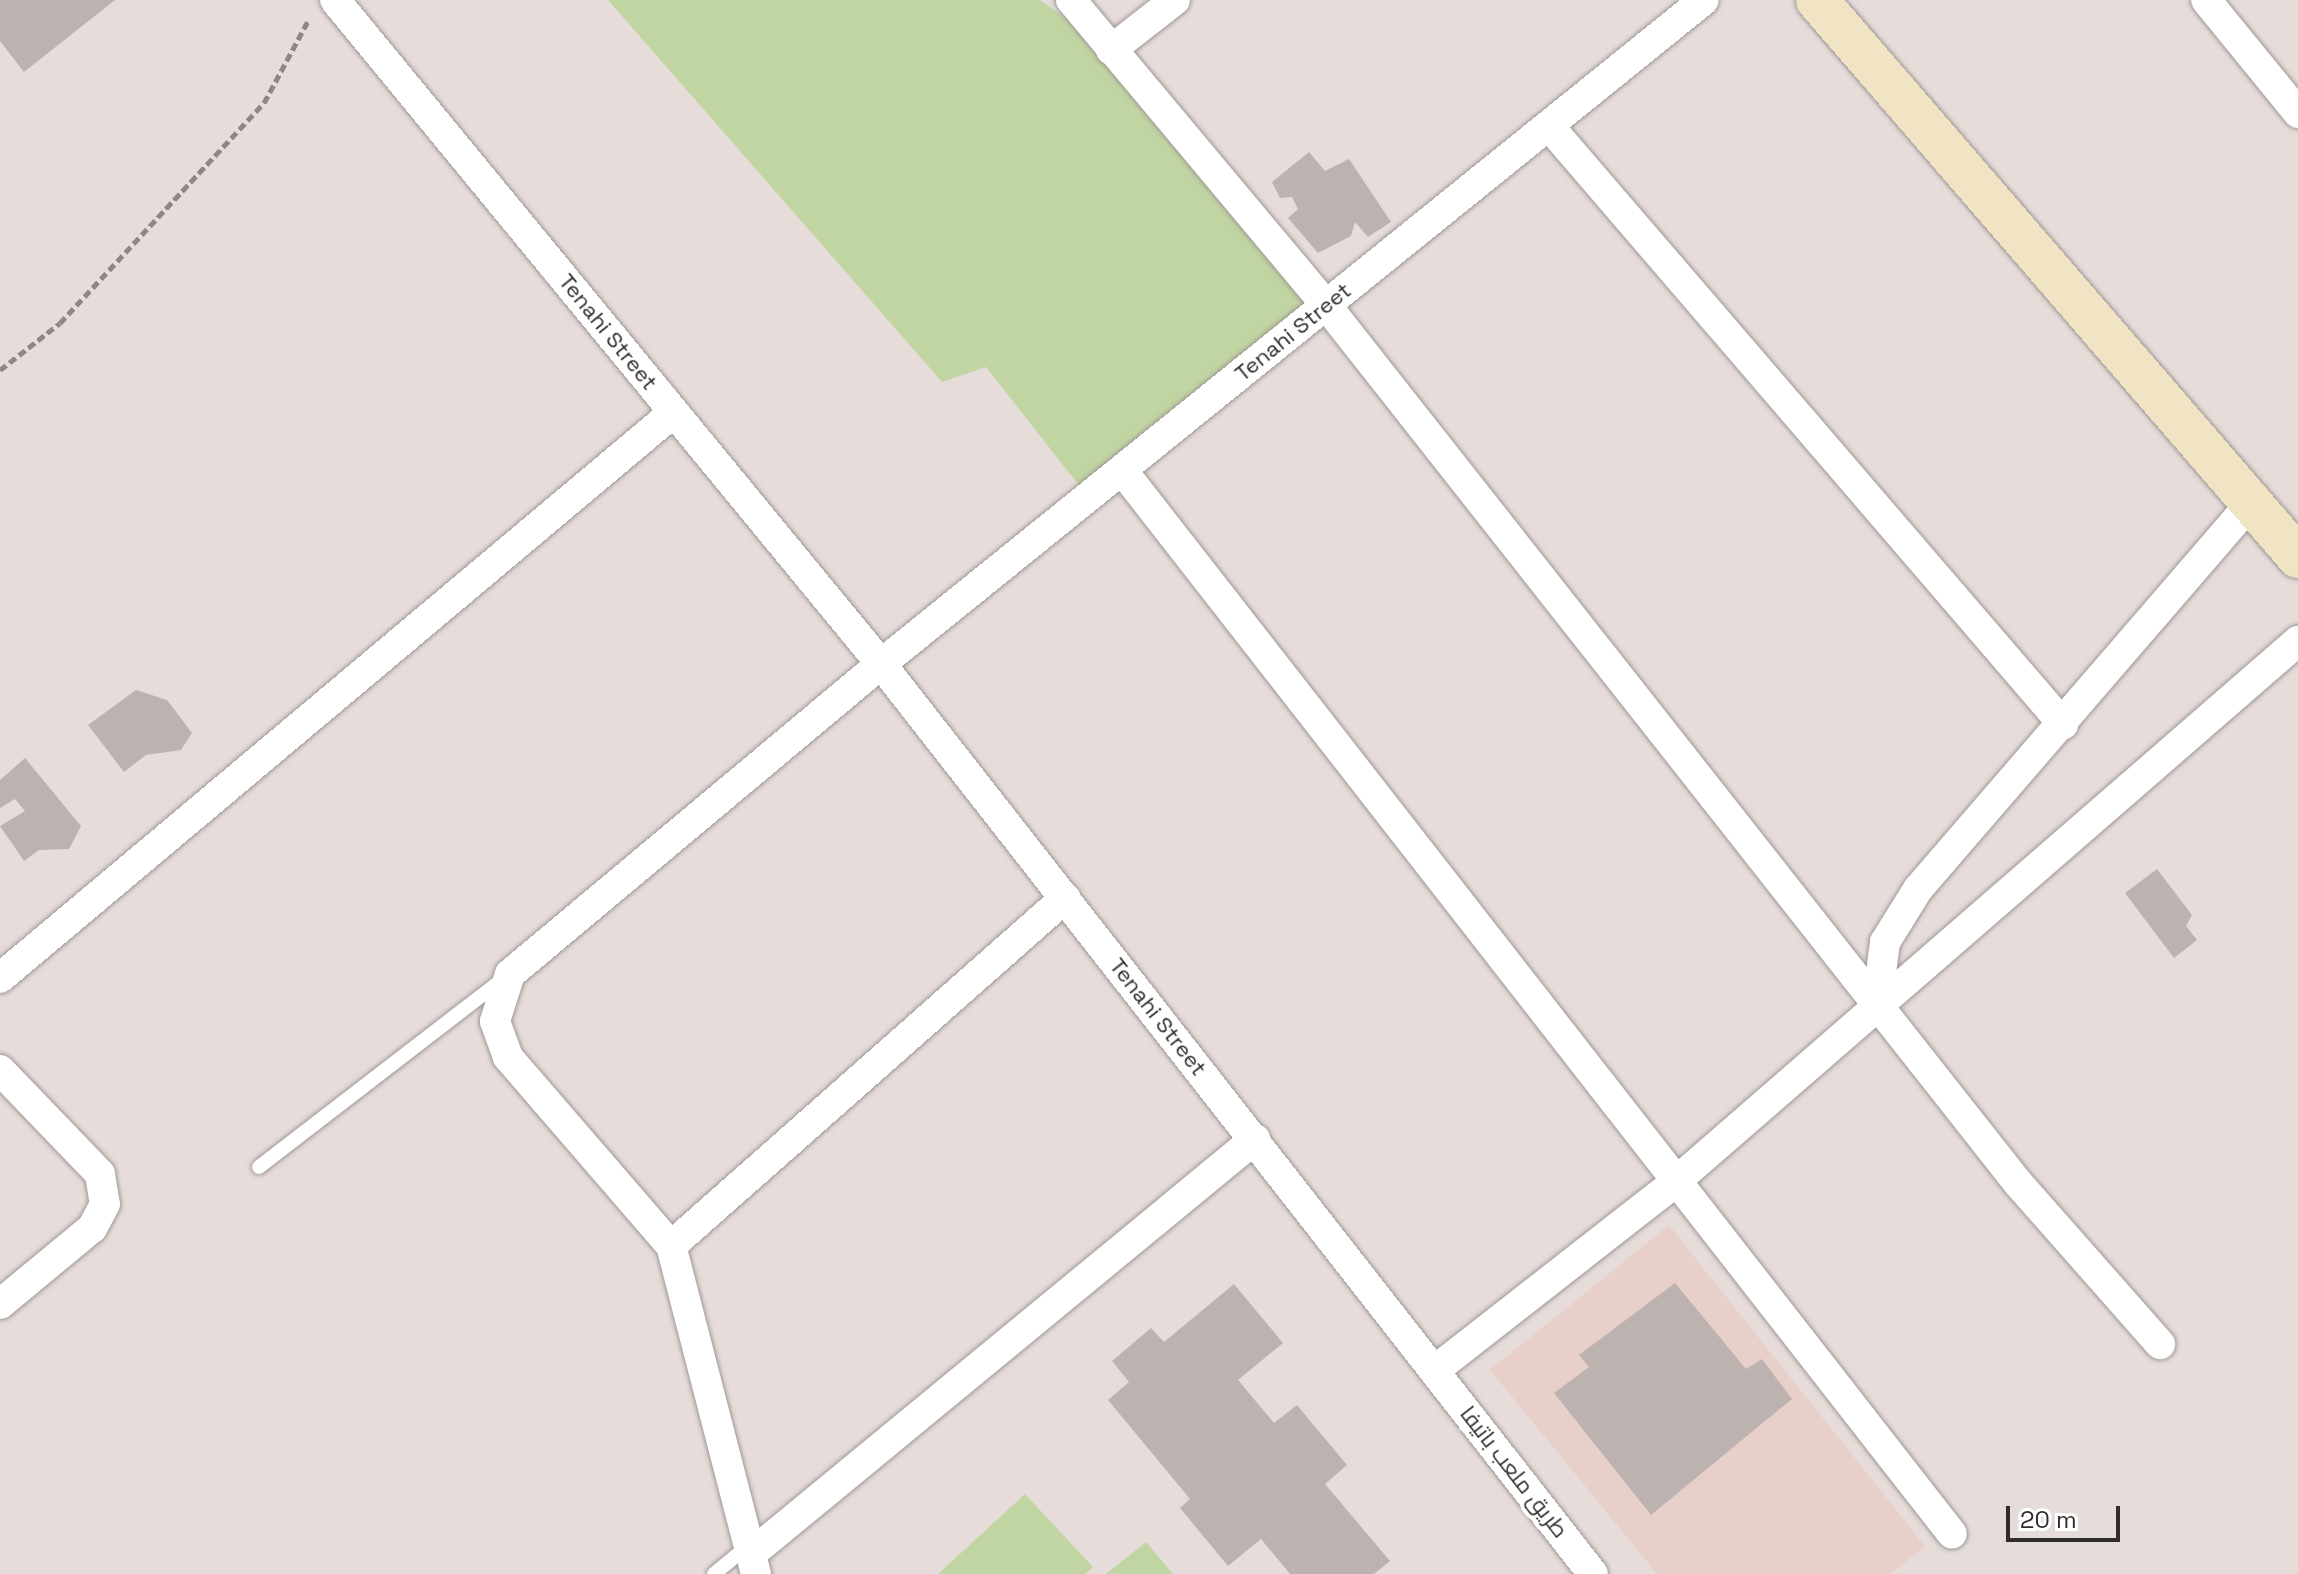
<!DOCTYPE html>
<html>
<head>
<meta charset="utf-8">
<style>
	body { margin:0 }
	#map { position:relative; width:2298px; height:1574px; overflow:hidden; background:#e6ddda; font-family:"Space Grotesk",Cairo,sans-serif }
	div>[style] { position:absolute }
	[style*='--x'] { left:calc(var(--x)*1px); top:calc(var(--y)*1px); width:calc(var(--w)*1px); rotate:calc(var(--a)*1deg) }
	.education>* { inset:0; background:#e9cfc9 }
	.green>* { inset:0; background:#c1d5a3 }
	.building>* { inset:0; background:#bcb3b0 }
	.path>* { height:5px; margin-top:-2.5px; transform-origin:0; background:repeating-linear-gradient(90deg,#8d8785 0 8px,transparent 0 12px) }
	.roads { filter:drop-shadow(0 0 2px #a09895) drop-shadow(0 0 2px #a09895) }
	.lane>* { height:14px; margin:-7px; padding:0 7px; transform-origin:7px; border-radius:7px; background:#fff }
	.street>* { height:30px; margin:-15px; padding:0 15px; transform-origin:15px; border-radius:15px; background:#fff }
	.secondary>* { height:42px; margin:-21px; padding:0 21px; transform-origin:21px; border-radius:21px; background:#f0e4c4 }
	span { translate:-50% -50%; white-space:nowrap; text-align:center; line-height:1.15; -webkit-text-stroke:8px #fff; paint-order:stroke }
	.street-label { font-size:22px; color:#302c2b }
	.scale { position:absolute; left:2006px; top:1506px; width:114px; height:36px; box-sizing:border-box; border:4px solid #302c2b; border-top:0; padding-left:10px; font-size:24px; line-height:28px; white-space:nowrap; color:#302c2b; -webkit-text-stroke:6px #fff; paint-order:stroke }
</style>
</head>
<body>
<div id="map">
	<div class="education">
		<i style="clip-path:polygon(1669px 1225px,1925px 1546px,1891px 1574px,1657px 1574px,1490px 1370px)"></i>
	</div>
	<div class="green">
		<i style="clip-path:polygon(608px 0,1040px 0,1114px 53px,1326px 305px,1088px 497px,986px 367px,942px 382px)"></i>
		<i style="clip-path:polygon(1025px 1494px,1093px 1567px,1085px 1574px,938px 1574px)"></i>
		<i style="clip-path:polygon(1146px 1542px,1173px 1574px,1106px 1574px)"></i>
	</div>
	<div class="building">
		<i style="clip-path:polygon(0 0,115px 0,24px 72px,0 41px)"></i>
		<i style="clip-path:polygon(1309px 152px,1325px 171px,1349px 159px,1391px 222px,1368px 237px,1355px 222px,1351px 236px,1318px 253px,1288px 218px,1298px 209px,1292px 197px,1280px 198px,1272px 182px)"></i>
		<i style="clip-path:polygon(136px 690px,167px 700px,192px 733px,181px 750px,146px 755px,124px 772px,88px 725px)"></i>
		<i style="clip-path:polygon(25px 758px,81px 826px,69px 849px,39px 850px,24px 861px,0 826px,25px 811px,15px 799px,0 808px,0 780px)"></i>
		<i style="clip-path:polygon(2157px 869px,2192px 915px,2186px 926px,2197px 940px,2174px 958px,2125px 893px)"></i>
		<i style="clip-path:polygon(1675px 1283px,1746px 1369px,1762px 1359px,1792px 1399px,1651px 1515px,1554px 1393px,1589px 1367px,1579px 1355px)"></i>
		<i style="clip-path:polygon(1234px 1284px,1283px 1343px,1238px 1380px,1274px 1423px,1297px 1405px,1347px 1465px,1325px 1484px,1390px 1561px,1374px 1574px,1290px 1574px,1261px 1539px,1228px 1566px,1180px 1508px,1190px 1499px,1108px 1400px,1129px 1382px,1112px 1361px,1151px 1328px,1164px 1342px)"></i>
	</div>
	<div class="path">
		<i style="--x:0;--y:370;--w:76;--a:-38.1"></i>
		<i style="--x:60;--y:323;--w:300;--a:-47.2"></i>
		<i style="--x:264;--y:103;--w:95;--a:-61.8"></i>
	</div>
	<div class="roads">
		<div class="lane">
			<i style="--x:259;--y:1167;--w:308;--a:-37.6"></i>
			<i style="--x:714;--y:1574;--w:45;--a:-39.6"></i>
		</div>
		<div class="street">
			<i style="--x:335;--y:0;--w:860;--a:50.57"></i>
			<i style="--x:881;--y:664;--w:1155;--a:51.96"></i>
			<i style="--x:1071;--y:0;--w:398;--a:50.1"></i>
			<i style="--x:1326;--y:305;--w:1118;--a:51.76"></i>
			<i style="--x:2018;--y:1183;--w:215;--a:48.6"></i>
			<i style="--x:2206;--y:0;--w:146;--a:50.8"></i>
			<i style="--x:1111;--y:50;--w:81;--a:-38"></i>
			<i style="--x:1549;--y:126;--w:789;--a:49.32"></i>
			<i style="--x:1122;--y:470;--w:1349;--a:52.04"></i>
			<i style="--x:0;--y:978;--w:880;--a:-40.02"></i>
			<i style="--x:1877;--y:1004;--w:63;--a:-82.6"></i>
			<i style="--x:1885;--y:942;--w:62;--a:-58.1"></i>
			<i style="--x:1918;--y:889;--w:510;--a:-49.22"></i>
			<i style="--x:0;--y:1070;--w:144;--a:46.1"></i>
			<i style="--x:100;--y:1174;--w:30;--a:81"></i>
			<i style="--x:105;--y:1204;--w:27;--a:118"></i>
			<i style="--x:92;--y:1228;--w:119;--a:140.4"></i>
			<i style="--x:671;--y:1246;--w:526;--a:-41.45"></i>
			<i style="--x:1435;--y:1370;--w:303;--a:-38"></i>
			<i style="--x:1674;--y:1183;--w:827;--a:-40.98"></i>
			<i style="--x:751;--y:1554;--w:653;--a:-39.47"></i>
			<i style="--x:756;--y:1574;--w:339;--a:-104.5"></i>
			<i style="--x:671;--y:1246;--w:250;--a:-130.8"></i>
			<i style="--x:508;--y:1057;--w:38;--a:-110"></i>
			<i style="--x:495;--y:1021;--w:49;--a:-72.3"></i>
			<i style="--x:510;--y:974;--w:483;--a:-39.9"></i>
			<i style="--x:881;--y:664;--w:1057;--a:-38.9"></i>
		</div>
		<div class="secondary">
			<i style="--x:1817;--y:0;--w:736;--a:49.19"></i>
		</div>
	</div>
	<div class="street-label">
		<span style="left:608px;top:332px;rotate:51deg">Tenahi Street</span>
		<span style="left:1293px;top:332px;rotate:-39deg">Tenahi Street</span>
		<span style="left:1158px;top:1017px;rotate:52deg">Tenahi Street</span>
		<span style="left:1514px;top:1472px;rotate:52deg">طريق ملعب باتيفا</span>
	</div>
	<div class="scale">20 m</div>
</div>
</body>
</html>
